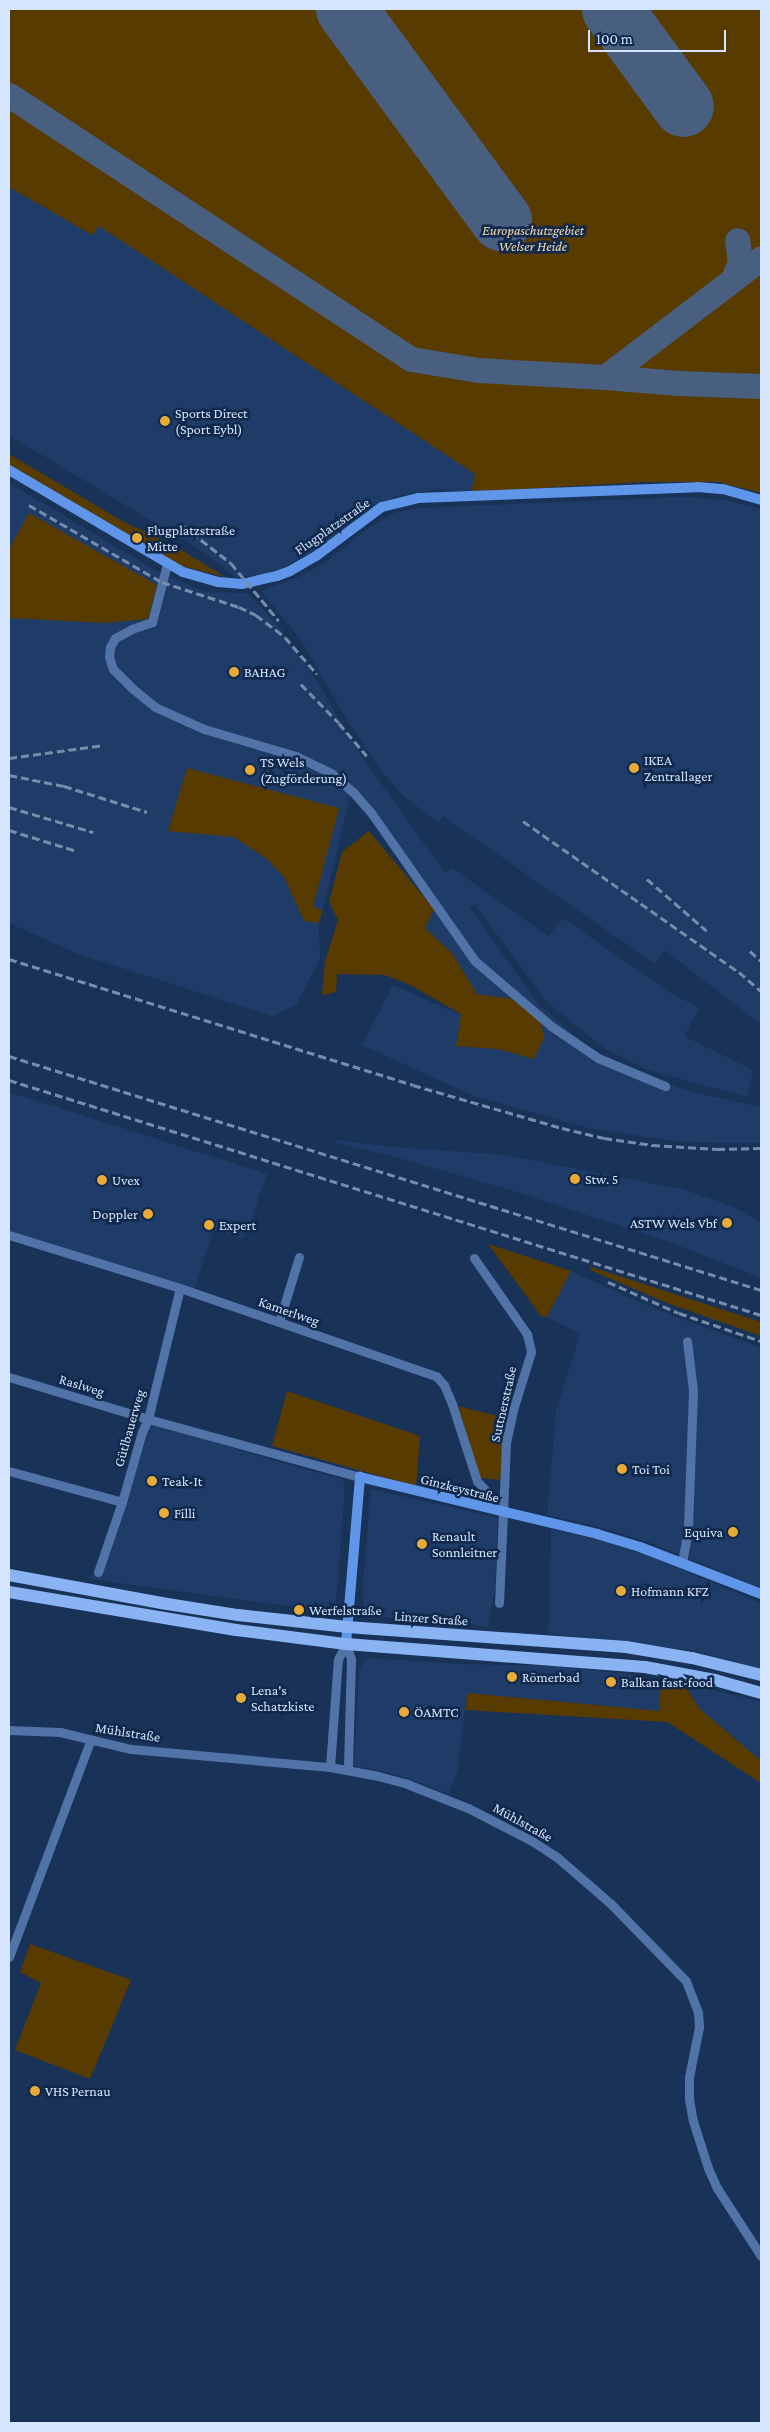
<!DOCTYPE html>
<html>
<head>
<meta charset="utf-8">
<style>
	body { margin:0 }
	#map { position:relative; width:770px; height:2432px; overflow:hidden; background:#193257; font-family:"Crimson Pro",serif }
	div>[style] { position:absolute }
	[style*='--x'] { left:calc(var(--x)*1px); top:calc(var(--y)*1px); width:calc(var(--w)*1px); rotate:calc(var(--a)*1deg) }
	.built>* { inset:0; background:#1e3c67 }
	.green>* { inset:0; background:#583b00 }
	.taxiway>* { height:25px; margin:-12.5px; padding:0 12.5px; transform-origin:12.5px; border-radius:12.5px; background:#485f80 }
	.runway>* { height:61px; margin:-30.5px; padding:0 30.5px; transform-origin:30.5px; border-radius:30.5px; background:#485f80 }
	.street>* { height:9px; margin:-4.5px; padding:0 4.5px; transform-origin:4.5px; border-radius:4.5px; background:#5173a7 }
	.secondary>* { height:10px; margin:-5px; padding:0 5px; transform-origin:5px; border-radius:5px; background:#5f96e9 }
	.primary>* { height:12px; margin:-6px; padding:0 6px; transform-origin:6px; border-radius:6px; background:#89b3f3 }
	.rail>* { height:2.5px; margin-top:-1.25px; transform-origin:0; background:repeating-linear-gradient(90deg,#778caa 0 8px,transparent 0 12px) }
	.dots>* { width:14px; height:14px; translate:-50% -50%; box-sizing:border-box; border:2px solid #0f284c; border-radius:50% }
	span { translate:-50% -50%; white-space:nowrap; text-align:center; line-height:1.15; -webkit-text-stroke:5px #0f284c; paint-order:stroke }
	.park-label { font-size:14px; color:#f8daab; font-style:italic }
	.poi-label { font-size:14px; color:#d5e5fd }
	.left { translate:0 -50%; text-align:left }
	.right { translate:-100% -50%; text-align:right }
	.street-label { font-size:14px; color:#d5e5fd }
	.frame { position:absolute; inset:0; border:10px solid #d5e5fd; pointer-events:none }
	.scale { position:absolute; left:588px; top:30px; width:138px; height:22px; box-sizing:border-box; border:2px solid #d5e5fd; border-top:0; padding-left:6px; font-size:15px; line-height:18px; white-space:nowrap; color:#d5e5fd; -webkit-text-stroke:4px #0f284c; paint-order:stroke }
</style>
</head>
<body>
<div id="map">
	<div class="built">
		<i style="clip-path:polygon(9px 9px,761px 9px,748px 470px,471px 492px,440px 489px,396px 496px,368px 511px,314px 551px,273px 573px,235px 577px,205px 553px,9px 435px)"></i>
		<i style="clip-path:polygon(9px 483px,155px 570px,205px 592px,247px 593px,277px 624px,318px 683px,355px 747px,445px 873px,452px 868px,548px 936px,563px 918px,669px 992px,699px 1008px,684px 1036px,753px 1070px,747px 1097px,648px 1070px,605px 1049px,547px 1002px,475px 905px,468px 905px,539px 1005px,587px 1046px,628px 1071px,697px 1093px,761px 1107px,761px 1143px,681px 1142px,588px 1128px,474px 1096px,362px 1045px,393px 985px,461px 1015px,457px 1046px,498px 1049px,534px 1059px,518px 1000px,477px 994px,452px 953px,424px 928px,434px 909px,351px 791px,319px 926px,320px 959px,296px 1005px,272px 1016px,78px 954px,9px 923px)"></i>
		<i style="clip-path:polygon(683px 497px,725px 500px,761px 509px,761px 1024px,664px 950px,655px 964px,443px 816px,438px 823px,405px 797px,386px 777px,348px 722px,301px 640px,261px 591px,301px 576px,324px 563px,370px 527px,394px 513px,416px 508px)"></i>
		<i style="clip-path:polygon(9px 1092px,267px 1174px,247px 1233px,242px 1239px,214px 1229px,194px 1289px,9px 1231px)"></i>
		<i style="clip-path:polygon(336px 1140px,394px 1147px,506px 1155px,681px 1189px,732px 1206px,761px 1222px,761px 1278px,675px 1244px,520px 1193px,392px 1156px,335px 1143px)"></i>
		<i style="clip-path:polygon(571px 1271px,655px 1309px,761px 1348px,761px 1588px,654px 1544px,597px 1526px,547px 1515px,556px 1411px,580px 1334px,547px 1317px)"></i>
		<i style="clip-path:polygon(142px 1420px,292px 1466px,342px 1479px,345px 1487px,336px 1604px,327px 1609px,280px 1605px,89px 1579px,96px 1569px,121px 1499px)"></i>
		<i style="clip-path:polygon(371px 1489px,498px 1518px,495px 1587px,488px 1628px,472px 1624px,375px 1617px,365px 1610px,362px 1595px)"></i>
		<i style="clip-path:polygon(551px 1529px,606px 1542px,647px 1555px,761px 1603px,761px 1669px,690px 1650px,548px 1634px)"></i>
		<i style="clip-path:polygon(369px 1658px,459px 1664px,560px 1666px,634px 1675px,661px 1683px,659px 1711px,467px 1693px,458px 1768px,449px 1794px,396px 1774px,354px 1766px,359px 1671px,363px 1662px)"></i>
		<i style="clip-path:polygon(684px 1685px,714px 1690px,761px 1702px,761px 1761px,700px 1709px)"></i>
	</div>
	<div class="green">
		<i style="clip-path:polygon(9px 9px,761px 9px,761px 493px,718px 482px,645px 482px,471px 492px,475px 474px,99px 226px,92px 235px,9px 187px)"></i>
		<i style="clip-path:polygon(9px 454px,124px 522px,173px 545px,225px 577px,182px 566px,9px 464px)"></i>
		<i style="clip-path:polygon(29px 513px,157px 585px,148px 619px,105px 623px,9px 618px,9px 549px)"></i>
		<i style="clip-path:polygon(187px 768px,339px 808px,313px 907px,322px 910px,319px 923px,304px 921px,284px 877px,267px 859px,234px 837px,168px 831px)"></i>
		<i style="clip-path:polygon(369px 831px,434px 909px,425px 928px,452px 953px,477px 994px,518px 1000px,541px 1023px,544px 1038px,534px 1059px,498px 1049px,456px 1046px,461px 1014px,408px 984px,385px 975px,337px 974px,336px 992px,322px 995px,325px 962px,338px 920px,329px 902px,342px 852px)"></i>
		<i style="clip-path:polygon(488px 1244px,571px 1271px,547px 1317px,541px 1316px)"></i>
		<i style="clip-path:polygon(591px 1267px,761px 1322px,761px 1336px,667px 1303px,590px 1270px)"></i>
		<i style="clip-path:polygon(287px 1391px,420px 1436px,416px 1486px,272px 1446px)"></i>
		<i style="clip-path:polygon(458px 1406px,505px 1418px,500px 1480px,480px 1478px)"></i>
		<i style="clip-path:polygon(661px 1683px,684px 1685px,700px 1709px,761px 1761px,761px 1783px,667px 1722px,466px 1710px,467px 1693px,659px 1711px)"></i>
		<i style="clip-path:polygon(30px 1944px,131px 1980px,90px 2079px,15px 2050px,41px 1983px,20px 1972px)"></i>
	</div>
	<div class="taxiway">
		<i style="--x:9;--y:95;--w:481;--a:33.3"></i>
		<i style="--x:411;--y:359;--w:68;--a:9.3"></i>
		<i style="--x:478;--y:370;--w:127;--a:3.2"></i>
		<i style="--x:605;--y:377;--w:196;--a:-37.3"></i>
		<i style="--x:733;--y:278;--w:17;--a:-65"></i>
		<i style="--x:740;--y:263;--w:23;--a:-97"></i>
		<i style="--x:605;--y:377;--w:74;--a:4.6"></i>
		<i style="--x:679;--y:383;--w:82;--a:2.1"></i>
	</div>
	<div class="runway">
		<i style="--x:346;--y:9;--w:262;--a:53.7"></i>
		<i style="--x:612;--y:9;--w:120;--a:53.8"></i>
	</div>
	<div class="street">
		<i style="--x:167;--y:564;--w:60;--a:104.5"></i>
		<i style="--x:152;--y:622;--w:21;--a:161"></i>
		<i style="--x:132;--y:629;--w:19;--a:152"></i>
		<i style="--x:115;--y:638;--w:10;--a:119"></i>
		<i style="--x:110;--y:647;--w:10;--a:96"></i>
		<i style="--x:109;--y:657;--w:13;--a:72"></i>
		<i style="--x:113;--y:669;--w:28;--a:45"></i>
		<i style="--x:133;--y:689;--w:28;--a:39"></i>
		<i style="--x:155;--y:707;--w:54;--a:24.2"></i>
		<i style="--x:204;--y:729;--w:96;--a:16.4"></i>
		<i style="--x:296;--y:756;--w:39;--a:26"></i>
		<i style="--x:331;--y:773;--w:29;--a:41"></i>
		<i style="--x:353;--y:792;--w:29;--a:49"></i>
		<i style="--x:372;--y:814;--w:179;--a:55"></i>
		<i style="--x:475;--y:961;--w:100;--a:40.5"></i>
		<i style="--x:551;--y:1026;--w:57;--a:34.2"></i>
		<i style="--x:598;--y:1058;--w:73;--a:22.7"></i>
		<i style="--x:9;--y:1235;--w:179;--a:17.2"></i>
		<i style="--x:180;--y:1288;--w:271;--a:19"></i>
		<i style="--x:436;--y:1376;--w:12;--a:48"></i>
		<i style="--x:444;--y:1385;--w:21;--a:67"></i>
		<i style="--x:452;--y:1404;--w:81;--a:72"></i>
		<i style="--x:477;--y:1481;--w:16;--a:47"></i>
		<i style="--x:474;--y:1258;--w:93;--a:55.1"></i>
		<i style="--x:527;--y:1334;--w:18;--a:77"></i>
		<i style="--x:531;--y:1352;--w:61;--a:107.2"></i>
		<i style="--x:513;--y:1410;--w:35;--a:102"></i>
		<i style="--x:506;--y:1444;--w:159;--a:92.5"></i>
		<i style="--x:279;--y:1322;--w:68;--a:-72.9"></i>
		<i style="--x:9;--y:1377;--w:145;--a:16.8"></i>
		<i style="--x:148;--y:1419;--w:220;--a:15.3"></i>
		<i style="--x:9;--y:1471;--w:117;--a:15.3"></i>
		<i style="--x:682;--y:1563;--w:36;--a:-80"></i>
		<i style="--x:688;--y:1528;--w:138;--a:-87.9"></i>
		<i style="--x:693;--y:1390;--w:49;--a:-97"></i>
		<i style="--x:98;--y:1572;--w:74;--a:-71.1"></i>
		<i style="--x:122;--y:1502;--w:73;--a:-74.1"></i>
		<i style="--x:142;--y:1432;--w:14;--a:-65"></i>
		<i style="--x:148;--y:1419;--w:135;--a:-76.3"></i>
		<i style="--x:346;--y:1644;--w:16;--a:72"></i>
		<i style="--x:351;--y:1659;--w:110;--a:91.6"></i>
		<i style="--x:9;--y:1730;--w:51;--a:2.2"></i>
		<i style="--x:60;--y:1732;--w:73;--a:13.5"></i>
		<i style="--x:131;--y:1749;--w:200;--a:5.2"></i>
		<i style="--x:330;--y:1767;--w:49;--a:10.6"></i>
		<i style="--x:378;--y:1776;--w:30;--a:15"></i>
		<i style="--x:407;--y:1784;--w:66;--a:21.5"></i>
		<i style="--x:468;--y:1808;--w:72;--a:27.3"></i>
		<i style="--x:532;--y:1841;--w:31;--a:33"></i>
		<i style="--x:558;--y:1858;--w:70;--a:41"></i>
		<i style="--x:611;--y:1904;--w:107;--a:45.8"></i>
		<i style="--x:686;--y:1981;--w:33;--a:69"></i>
		<i style="--x:698;--y:2012;--w:15;--a:86"></i>
		<i style="--x:699;--y:2027;--w:51;--a:101.3"></i>
		<i style="--x:689;--y:2077;--w:22;--a:90"></i>
		<i style="--x:689;--y:2099;--w:22;--a:80"></i>
		<i style="--x:693;--y:2121;--w:49;--a:72.3"></i>
		<i style="--x:708;--y:2168;--w:22;--a:66"></i>
		<i style="--x:717;--y:2188;--w:81;--a:57.1"></i>
		<i style="--x:330;--y:1767;--w:108;--a:-85.8"></i>
		<i style="--x:338;--y:1659;--w:17;--a:-62"></i>
		<i style="--x:9;--y:1957;--w:231;--a:-69.4"></i>
	</div>
	<div class="secondary">
		<i style="--x:9;--y:470;--w:202;--a:30.4"></i>
		<i style="--x:183;--y:572;--w:36;--a:16"></i>
		<i style="--x:218;--y:582;--w:24;--a:5"></i>
		<i style="--x:242;--y:584;--w:36;--a:-13"></i>
		<i style="--x:277;--y:576;--w:14;--a:-21"></i>
		<i style="--x:290;--y:571;--w:30;--a:-30"></i>
		<i style="--x:316;--y:556;--w:82;--a:-36.6"></i>
		<i style="--x:382;--y:507;--w:37;--a:-14"></i>
		<i style="--x:418;--y:498;--w:280;--a:-2.2"></i>
		<i style="--x:698;--y:487;--w:25;--a:5"></i>
		<i style="--x:723;--y:489;--w:40;--a:16"></i>
		<i style="--x:346;--y:1644;--w:168;--a:-85.2"></i>
		<i style="--x:360;--y:1477;--w:244;--a:13.5"></i>
		<i style="--x:597;--y:1534;--w:45;--a:16.8"></i>
		<i style="--x:640;--y:1547;--w:130;--a:21.2"></i>
	</div>
	<div class="primary">
		<i style="--x:9;--y:1575;--w:155;--a:10.4"></i>
		<i style="--x:161;--y:1603;--w:78;--a:8.9"></i>
		<i style="--x:238;--y:1615;--w:110;--a:6.3"></i>
		<i style="--x:347;--y:1627;--w:280;--a:4.1"></i>
		<i style="--x:626;--y:1647;--w:67;--a:9.5"></i>
		<i style="--x:692;--y:1658;--w:71;--a:13.8"></i>
		<i style="--x:9;--y:1592;--w:230;--a:9.5"></i>
		<i style="--x:236;--y:1630;--w:111;--a:7.3"></i>
		<i style="--x:346;--y:1644;--w:300;--a:4.4"></i>
		<i style="--x:645;--y:1667;--w:71;--a:10.5"></i>
		<i style="--x:715;--y:1680;--w:48;--a:15.8"></i>
	</div>
	<div class="rail">
		<i style="--x:29;--y:505;--w:154;--a:30.1"></i>
		<i style="--x:162;--y:582;--w:81;--a:18"></i>
		<i style="--x:239;--y:607;--w:19;--a:25"></i>
		<i style="--x:256;--y:615;--w:36;--a:37"></i>
		<i style="--x:285;--y:637;--w:49;--a:49.1"></i>
		<i style="--x:182;--y:525;--w:62;--a:37.8"></i>
		<i style="--x:231;--y:563;--w:75;--a:50.4"></i>
		<i style="--x:301;--y:684;--w:54;--a:45.7"></i>
		<i style="--x:339;--y:723;--w:43;--a:49.7"></i>
		<i style="--x:9;--y:758;--w:96;--a:-7.8"></i>
		<i style="--x:9;--y:775;--w:56;--a:11.3"></i>
		<i style="--x:64;--y:786;--w:87;--a:17.4"></i>
		<i style="--x:9;--y:807;--w:88;--a:16.6"></i>
		<i style="--x:523;--y:821;--w:264;--a:35"></i>
		<i style="--x:739;--y:972;--w:29;--a:41"></i>
		<i style="--x:9;--y:830;--w:71;--a:17.2"></i>
		<i style="--x:647;--y:879;--w:79;--a:40.9"></i>
		<i style="--x:750;--y:951;--w:15;--a:42"></i>
		<i style="--x:9;--y:959;--w:423;--a:17.3"></i>
		<i style="--x:413;--y:1085;--w:155;--a:16.1"></i>
		<i style="--x:562;--y:1128;--w:43;--a:13.4"></i>
		<i style="--x:604;--y:1138;--w:49;--a:8.3"></i>
		<i style="--x:652;--y:1145;--w:65;--a:3.5"></i>
		<i style="--x:717;--y:1149;--w:44;--a:-1.3"></i>
		<i style="--x:9;--y:1056;--w:788;--a:17.28"></i>
		<i style="--x:9;--y:1080;--w:788;--a:17.35"></i>
		<i style="--x:608;--y:1282;--w:77;--a:23.6"></i>
		<i style="--x:679;--y:1313;--w:87;--a:18.9"></i>
	</div>
	<div class="dots">
		<i style="left:165px;top:421px;background:#e9ab38"></i>
		<i style="left:137px;top:538px;background:#e9ab38"></i>
		<i style="left:234px;top:672px;background:#e9ab38"></i>
		<i style="left:634px;top:768px;background:#e9ab38"></i>
		<i style="left:250px;top:770px;background:#e9ab38"></i>
		<i style="left:575px;top:1179px;background:#e9ab38"></i>
		<i style="left:102px;top:1180px;background:#e9ab38"></i>
		<i style="left:148px;top:1214px;background:#e9ab38"></i>
		<i style="left:727px;top:1223px;background:#e9ab38"></i>
		<i style="left:209px;top:1225px;background:#e9ab38"></i>
		<i style="left:622px;top:1469px;background:#e9ab38"></i>
		<i style="left:152px;top:1481px;background:#e9ab38"></i>
		<i style="left:164px;top:1513px;background:#e9ab38"></i>
		<i style="left:733px;top:1532px;background:#e9ab38"></i>
		<i style="left:422px;top:1544px;background:#e9ab38"></i>
		<i style="left:621px;top:1591px;background:#e9ab38"></i>
		<i style="left:299px;top:1610px;background:#e9ab38"></i>
		<i style="left:512px;top:1677px;background:#e9ab38"></i>
		<i style="left:611px;top:1682px;background:#e9ab38"></i>
		<i style="left:241px;top:1698px;background:#e9ab38"></i>
		<i style="left:404px;top:1712px;background:#e9ab38"></i>
		<i style="left:35px;top:2091px;background:#e9ab38"></i>
	</div>
	<div class="park-label">
		<span style="left:533px;top:238px">Europaschutzgebiet<br>Welser Heide</span>
	</div>
	<div class="poi-label">
		<span class="left" style="left:175px;top:421px">Sports Direct<br>(Sport Eybl)</span>
		<span class="left" style="left:147px;top:538px">Flugplatzstraße<br>Mitte</span>
		<span class="left" style="left:244px;top:672px">BAHAG</span>
		<span class="left" style="left:644px;top:768px">IKEA<br>Zentrallager</span>
		<span class="left" style="left:260px;top:770px">TS Wels<br>(Zugförderung)</span>
		<span class="left" style="left:585px;top:1179px">Stw. 5</span>
		<span class="left" style="left:112px;top:1180px">Uvex</span>
		<span class="right" style="left:138px;top:1214px">Doppler</span>
		<span class="right" style="left:717px;top:1223px">ASTW Wels Vbf</span>
		<span class="left" style="left:219px;top:1225px">Expert</span>
		<span class="left" style="left:632px;top:1469px">Toi Toi</span>
		<span class="left" style="left:162px;top:1481px">Teak-It</span>
		<span class="left" style="left:174px;top:1513px">Filli</span>
		<span class="right" style="left:723px;top:1532px">Equiva</span>
		<span class="left" style="left:432px;top:1544px">Renault<br>Sonnleitner</span>
		<span class="left" style="left:631px;top:1591px">Hofmann KFZ</span>
		<span class="left" style="left:309px;top:1610px">Werfelstraße</span>
		<span class="left" style="left:522px;top:1677px">Römerbad</span>
		<span class="left" style="left:621px;top:1682px">Balkan fast-food</span>
		<span class="left" style="left:251px;top:1698px">Lena's<br>Schatzkiste</span>
		<span class="left" style="left:414px;top:1712px">ÖAMTC</span>
		<span class="left" style="left:45px;top:2091px">VHS Pernau</span>
	</div>
	<div class="street-label">
		<span style="left:332px;top:526px;rotate:-35deg">Flugplatzstraße</span>
		<span style="left:289px;top:1311px;rotate:19deg">Kamerlweg</span>
		<span style="left:82px;top:1385px;rotate:17deg">Raslweg</span>
		<span style="left:503px;top:1404px;rotate:-77deg">Suttnerstraße</span>
		<span style="left:129px;top:1428px;rotate:-74deg">Gütlbauerweg</span>
		<span style="left:460px;top:1488px;rotate:14deg">Ginzkeystraße</span>
		<span style="left:431px;top:1618px;rotate:4deg">Linzer Straße</span>
		<span style="left:128px;top:1732px;rotate:9deg">Mühlstraße</span>
		<span style="left:523px;top:1822px;rotate:29deg">Mühlstraße</span>
	</div>
	<div class="frame"></div>
	<div class="scale">100 m</div>
</div>
</body>
</html>
